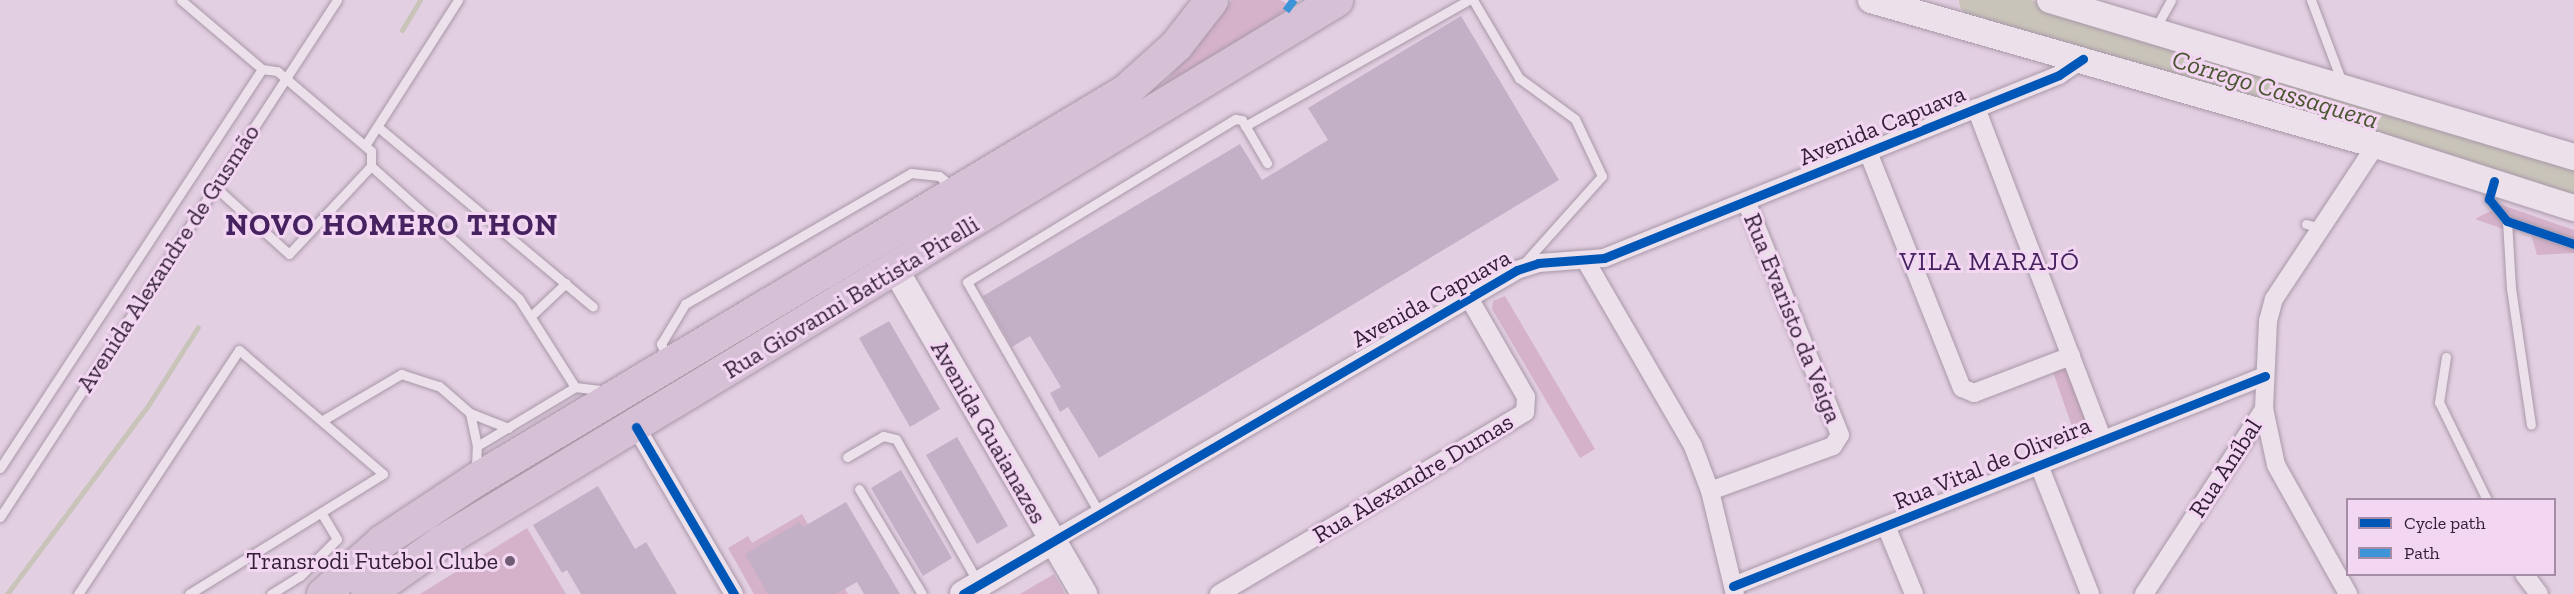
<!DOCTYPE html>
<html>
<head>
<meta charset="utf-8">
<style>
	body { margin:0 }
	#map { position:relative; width:2574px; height:594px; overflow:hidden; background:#e3cfe2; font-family:"Zilla Slab",serif }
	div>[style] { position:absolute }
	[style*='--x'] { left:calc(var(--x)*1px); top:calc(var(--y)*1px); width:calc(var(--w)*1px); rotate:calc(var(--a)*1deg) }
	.green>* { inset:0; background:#d5b2c9 }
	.stream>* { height:5px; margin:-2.5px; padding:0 2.5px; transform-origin:2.5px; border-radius:2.5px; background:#c9c4b9 }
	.river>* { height:33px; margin:-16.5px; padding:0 16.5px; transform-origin:16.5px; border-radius:16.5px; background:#c9c4b9 }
	.building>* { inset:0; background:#c4b0c6 }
	.roads { filter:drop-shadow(0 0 2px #a898a8) drop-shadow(0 0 2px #a898a8) }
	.lane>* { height:9px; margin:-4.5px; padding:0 4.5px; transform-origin:4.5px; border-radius:4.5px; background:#ece0eb }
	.street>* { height:18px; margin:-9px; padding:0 9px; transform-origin:9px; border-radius:9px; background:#ece0eb }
	.secondary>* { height:26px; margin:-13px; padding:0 13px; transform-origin:13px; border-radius:13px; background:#ece0eb }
	.highway>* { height:33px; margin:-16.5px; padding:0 16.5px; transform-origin:16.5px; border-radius:16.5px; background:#d5c0d6 }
	.quiet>* { height:8px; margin-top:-4px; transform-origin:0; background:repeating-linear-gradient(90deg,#3d94d8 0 15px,transparent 0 23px) }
	.cycleway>* { height:9px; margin:-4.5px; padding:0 4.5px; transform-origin:4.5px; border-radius:4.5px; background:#0057b8 }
	.dots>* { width:16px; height:16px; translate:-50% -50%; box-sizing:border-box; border:3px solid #f3d6f2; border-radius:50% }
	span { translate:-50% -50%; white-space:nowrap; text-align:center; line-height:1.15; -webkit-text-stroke:6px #f3d6f2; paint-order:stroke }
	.street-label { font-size:24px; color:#332037 }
	.poi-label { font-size:24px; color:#332037 }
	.right { translate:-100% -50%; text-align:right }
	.water-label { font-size:26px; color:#4b5631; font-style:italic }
	.neighbourhood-label { font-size:26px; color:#442360; letter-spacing:1.5px }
	.district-label { font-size:30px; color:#442360; font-weight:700; letter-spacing:1.5px }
	.legend { position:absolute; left:2346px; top:498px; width:210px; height:78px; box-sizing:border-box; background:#f3d6f2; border:2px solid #a68da7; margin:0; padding:8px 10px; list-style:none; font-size:18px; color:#332037 }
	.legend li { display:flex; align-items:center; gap:12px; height:30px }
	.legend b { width:30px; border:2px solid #a68da7 }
</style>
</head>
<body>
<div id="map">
	<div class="green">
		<i style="clip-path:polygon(1232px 0,1280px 0,1298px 9px,1161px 87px)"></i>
		<i style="clip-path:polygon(2502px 205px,2574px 230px,2574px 253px,2537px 255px,2530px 230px,2503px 229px,2475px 219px)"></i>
		<i style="clip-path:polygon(1505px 296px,1595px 449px,1580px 458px,1492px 309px,1493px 301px)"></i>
		<i style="clip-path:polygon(2066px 366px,2092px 430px,2077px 441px,2052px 369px)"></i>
		<i style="clip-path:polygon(802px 514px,848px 594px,754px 594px,728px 548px,748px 536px,752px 543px)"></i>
		<i style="clip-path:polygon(527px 528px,566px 594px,420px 594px)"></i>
		<i style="clip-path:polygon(1054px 574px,1065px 594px,1020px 594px)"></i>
	</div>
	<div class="stream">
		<i style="--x:402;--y:30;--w:35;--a:-59"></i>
		<i style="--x:7;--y:594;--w:237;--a:-53.2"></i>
		<i style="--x:149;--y:404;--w:91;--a:-57.5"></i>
	</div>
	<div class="river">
		<i style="--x:1975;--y:0;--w:627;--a:17.08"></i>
	</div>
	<div class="building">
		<i style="clip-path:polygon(1461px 16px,1559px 180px,1099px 458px,1068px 407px,1060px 412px,1050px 393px,1061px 387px,1030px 336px,1012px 347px,983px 296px,1240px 144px,1262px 180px,1328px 140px,1308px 108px)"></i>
		<i style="clip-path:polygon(889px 321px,940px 409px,910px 427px,859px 338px)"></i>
		<i style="clip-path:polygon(957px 437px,1008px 526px,977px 544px,926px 455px)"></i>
		<i style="clip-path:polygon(901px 470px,952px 558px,923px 576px,871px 488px)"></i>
		<i style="clip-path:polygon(598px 486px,635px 549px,646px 542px,677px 594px,581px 594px,567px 570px,562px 573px,533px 525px)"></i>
		<i style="clip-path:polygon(846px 502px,900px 594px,864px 594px,857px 582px,836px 594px,768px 594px,745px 554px,800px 522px,803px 527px)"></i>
	</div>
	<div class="roads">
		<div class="lane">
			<i style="--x:181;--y:0;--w:106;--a:40.4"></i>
			<i style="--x:1473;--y:0;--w:91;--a:59.5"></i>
			<i style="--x:1519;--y:78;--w:69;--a:36.2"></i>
			<i style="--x:1575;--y:119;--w:63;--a:64.7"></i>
			<i style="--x:1602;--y:176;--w:115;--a:131.8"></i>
			<i style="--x:2311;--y:0;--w:91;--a:69.4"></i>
			<i style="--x:2155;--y:29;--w:33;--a:-61"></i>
			<i style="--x:1245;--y:126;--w:257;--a:-29.4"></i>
			<i style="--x:378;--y:127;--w:280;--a:39.9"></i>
			<i style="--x:366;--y:144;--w:171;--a:-57.4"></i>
			<i style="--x:371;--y:166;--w:199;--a:41.9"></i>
			<i style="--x:519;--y:299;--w:104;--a:57.5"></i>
			<i style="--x:2493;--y:184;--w:16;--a:105"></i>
			<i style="--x:2489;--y:199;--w:28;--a:51"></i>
			<i style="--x:2507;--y:221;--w:71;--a:18.9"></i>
			<i style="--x:2507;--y:221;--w:67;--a:86.6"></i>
			<i style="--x:2511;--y:288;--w:138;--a:81.7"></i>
			<i style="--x:2306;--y:224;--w:16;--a:15"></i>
			<i style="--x:531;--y:316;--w:48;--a:-43.3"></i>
			<i style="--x:2446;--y:357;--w:46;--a:98.8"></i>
			<i style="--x:2439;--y:402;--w:109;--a:63.9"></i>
			<i style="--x:668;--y:359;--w:17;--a:-115"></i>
			<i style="--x:661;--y:344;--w:47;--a:-59"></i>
			<i style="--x:685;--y:304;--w:261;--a:-30.1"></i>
			<i style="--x:911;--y:173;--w:28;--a:6"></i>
			<i style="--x:939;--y:176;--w:18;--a:38"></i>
			<i style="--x:470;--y:413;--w:34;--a:78"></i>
			<i style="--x:323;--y:420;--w:91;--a:-30.5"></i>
			<i style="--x:401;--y:374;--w:40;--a:18"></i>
			<i style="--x:439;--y:386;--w:41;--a:41.1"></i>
			<i style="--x:470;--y:413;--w:41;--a:21.5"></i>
			<i style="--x:847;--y:457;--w:42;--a:-30.3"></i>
			<i style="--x:883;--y:436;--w:13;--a:13"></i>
			<i style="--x:896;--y:439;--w:167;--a:60.2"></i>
			<i style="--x:0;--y:468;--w:477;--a:-56.7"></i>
			<i style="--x:262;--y:69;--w:15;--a:8"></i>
			<i style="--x:277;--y:71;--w:123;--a:40.4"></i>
			<i style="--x:371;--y:151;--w:15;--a:90"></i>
			<i style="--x:371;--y:166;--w:120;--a:133"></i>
			<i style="--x:289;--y:254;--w:100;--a:-137.8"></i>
			<i style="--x:476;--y:469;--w:23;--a:-88"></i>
			<i style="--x:477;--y:446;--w:114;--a:-31"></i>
			<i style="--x:575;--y:387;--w:33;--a:7"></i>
			<i style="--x:859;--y:489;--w:122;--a:59"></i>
			<i style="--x:1100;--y:514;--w:267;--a:-119.8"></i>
			<i style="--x:967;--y:282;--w:314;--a:-31.3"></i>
			<i style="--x:1235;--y:119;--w:7;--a:8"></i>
			<i style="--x:1242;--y:120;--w:50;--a:59.8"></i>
			<i style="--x:0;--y:517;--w:617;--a:-56.9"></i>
			<i style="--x:78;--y:594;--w:292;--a:-56.6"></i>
			<i style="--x:239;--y:350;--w:190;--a:40.7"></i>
			<i style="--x:383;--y:474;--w:228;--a:148.3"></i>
			<i style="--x:271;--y:594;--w:34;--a:-32"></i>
			<i style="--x:300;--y:576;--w:52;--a:-45"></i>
			<i style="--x:337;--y:539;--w:29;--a:-121"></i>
		</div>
		<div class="street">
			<i style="--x:1976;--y:108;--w:355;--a:69.1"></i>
			<i style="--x:1868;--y:152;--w:254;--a:68.3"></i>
			<i style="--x:1962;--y:388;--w:13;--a:23"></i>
			<i style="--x:1974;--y:393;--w:104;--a:-20.9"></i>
			<i style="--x:1587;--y:263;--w:211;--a:59.9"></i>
			<i style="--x:1693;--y:446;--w:48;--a:69.3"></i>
			<i style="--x:1710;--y:491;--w:106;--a:76.4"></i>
			<i style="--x:2264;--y:409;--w:57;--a:77.9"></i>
			<i style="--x:2276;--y:465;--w:148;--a:60.8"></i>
			<i style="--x:636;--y:427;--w:194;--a:59.6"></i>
			<i style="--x:2039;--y:465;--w:139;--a:68.4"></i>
			<i style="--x:1710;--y:491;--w:131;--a:-20.1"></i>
			<i style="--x:1833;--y:446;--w:13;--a:-58"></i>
			<i style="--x:1840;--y:435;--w:252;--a:-111.9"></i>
			<i style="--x:1886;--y:526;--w:74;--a:67.6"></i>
			<i style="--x:1052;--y:541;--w:538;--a:-30.23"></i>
			<i style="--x:1517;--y:270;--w:22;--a:-18"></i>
			<i style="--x:1538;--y:263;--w:66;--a:-4.3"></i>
			<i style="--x:1604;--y:258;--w:490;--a:-21.9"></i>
			<i style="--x:2059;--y:75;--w:29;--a:-34"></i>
			<i style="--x:2524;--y:574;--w:25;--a:53"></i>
			<i style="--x:1733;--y:586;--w:572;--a:-21.54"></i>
			<i style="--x:1219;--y:594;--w:356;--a:-30.7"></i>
			<i style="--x:1525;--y:412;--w:15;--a:-86"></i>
			<i style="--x:1526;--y:397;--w:116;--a:-119.9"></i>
			<i style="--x:2144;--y:594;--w:221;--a:-57"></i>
			<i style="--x:2264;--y:409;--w:88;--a:-87.4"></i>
			<i style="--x:2268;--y:321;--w:23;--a:-75"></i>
			<i style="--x:2274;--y:299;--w:185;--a:-56.5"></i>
		</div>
		<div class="secondary">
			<i style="--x:1871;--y:0;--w:525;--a:16.02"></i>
			<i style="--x:2376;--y:145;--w:208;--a:17.7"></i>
			<i style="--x:2050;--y:0;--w:547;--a:16.68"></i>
			<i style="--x:895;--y:269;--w:376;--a:59.8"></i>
			<i style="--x:963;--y:594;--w:104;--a:-30.8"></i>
		</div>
		<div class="highway">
			<i style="--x:323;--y:594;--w:79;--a:-41.9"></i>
			<i style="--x:382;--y:541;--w:113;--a:-33.4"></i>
			<i style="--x:476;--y:479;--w:756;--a:-30.87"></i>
			<i style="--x:1125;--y:91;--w:69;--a:-42"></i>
			<i style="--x:1176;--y:45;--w:57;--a:-52.1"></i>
			<i style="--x:367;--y:594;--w:92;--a:-35.2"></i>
			<i style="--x:442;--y:541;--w:1045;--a:-31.18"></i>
		</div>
	</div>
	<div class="quiet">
		<i style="--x:1286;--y:11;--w:14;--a:-54"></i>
	</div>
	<div class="cycleway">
		<i style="--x:2494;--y:181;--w:19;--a:106"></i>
		<i style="--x:2489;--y:199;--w:28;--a:51"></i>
		<i style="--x:2507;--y:221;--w:71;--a:18.9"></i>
		<i style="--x:636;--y:427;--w:194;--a:59.6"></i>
		<i style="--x:1733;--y:586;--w:572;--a:-21.54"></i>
		<i style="--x:963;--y:594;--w:642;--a:-30.32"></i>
		<i style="--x:1517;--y:270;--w:22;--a:-18"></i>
		<i style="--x:1538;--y:263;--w:66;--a:-4.3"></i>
		<i style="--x:1604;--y:258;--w:490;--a:-21.9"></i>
		<i style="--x:2059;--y:75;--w:29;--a:-34"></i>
	</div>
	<div class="dots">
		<i style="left:510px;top:561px;background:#715d73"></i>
	</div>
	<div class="street-label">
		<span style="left:1882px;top:125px;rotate:-22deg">Avenida Capuava</span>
		<span style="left:168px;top:258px;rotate:-57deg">Avenida Alexandre de Gusmão</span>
		<span style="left:851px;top:297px;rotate:-31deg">Rua Giovanni Battista Pirelli</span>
		<span style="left:1431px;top:298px;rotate:-29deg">Avenida Capuava</span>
		<span style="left:1793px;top:318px;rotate:68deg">Rua Evaristo da Veiga</span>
		<span style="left:989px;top:432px;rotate:60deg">Avenida Guaianazes</span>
		<span style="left:1992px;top:463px;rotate:-22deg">Rua Vital de Oliveira</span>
		<span style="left:2225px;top:468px;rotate:-57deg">Rua Aníbal</span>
		<span style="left:1413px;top:478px;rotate:-31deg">Rua Alexandre Dumas</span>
	</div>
	<div class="poi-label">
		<span class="right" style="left:498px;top:561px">Transrodi Futebol Clube</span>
	</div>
	<div class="water-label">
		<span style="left:2275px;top:90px;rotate:17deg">Córrego Cassaquera</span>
	</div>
	<div class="neighbourhood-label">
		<span style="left:1990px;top:262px">VILA MARAJÓ</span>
	</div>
	<div class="district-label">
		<span style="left:392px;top:225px">NOVO HOMERO THON</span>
	</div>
	<ul class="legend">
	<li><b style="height:8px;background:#0057b8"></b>Cycle path</li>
	<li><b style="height:8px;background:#3d94d8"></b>Path</li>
	</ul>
</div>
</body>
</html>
